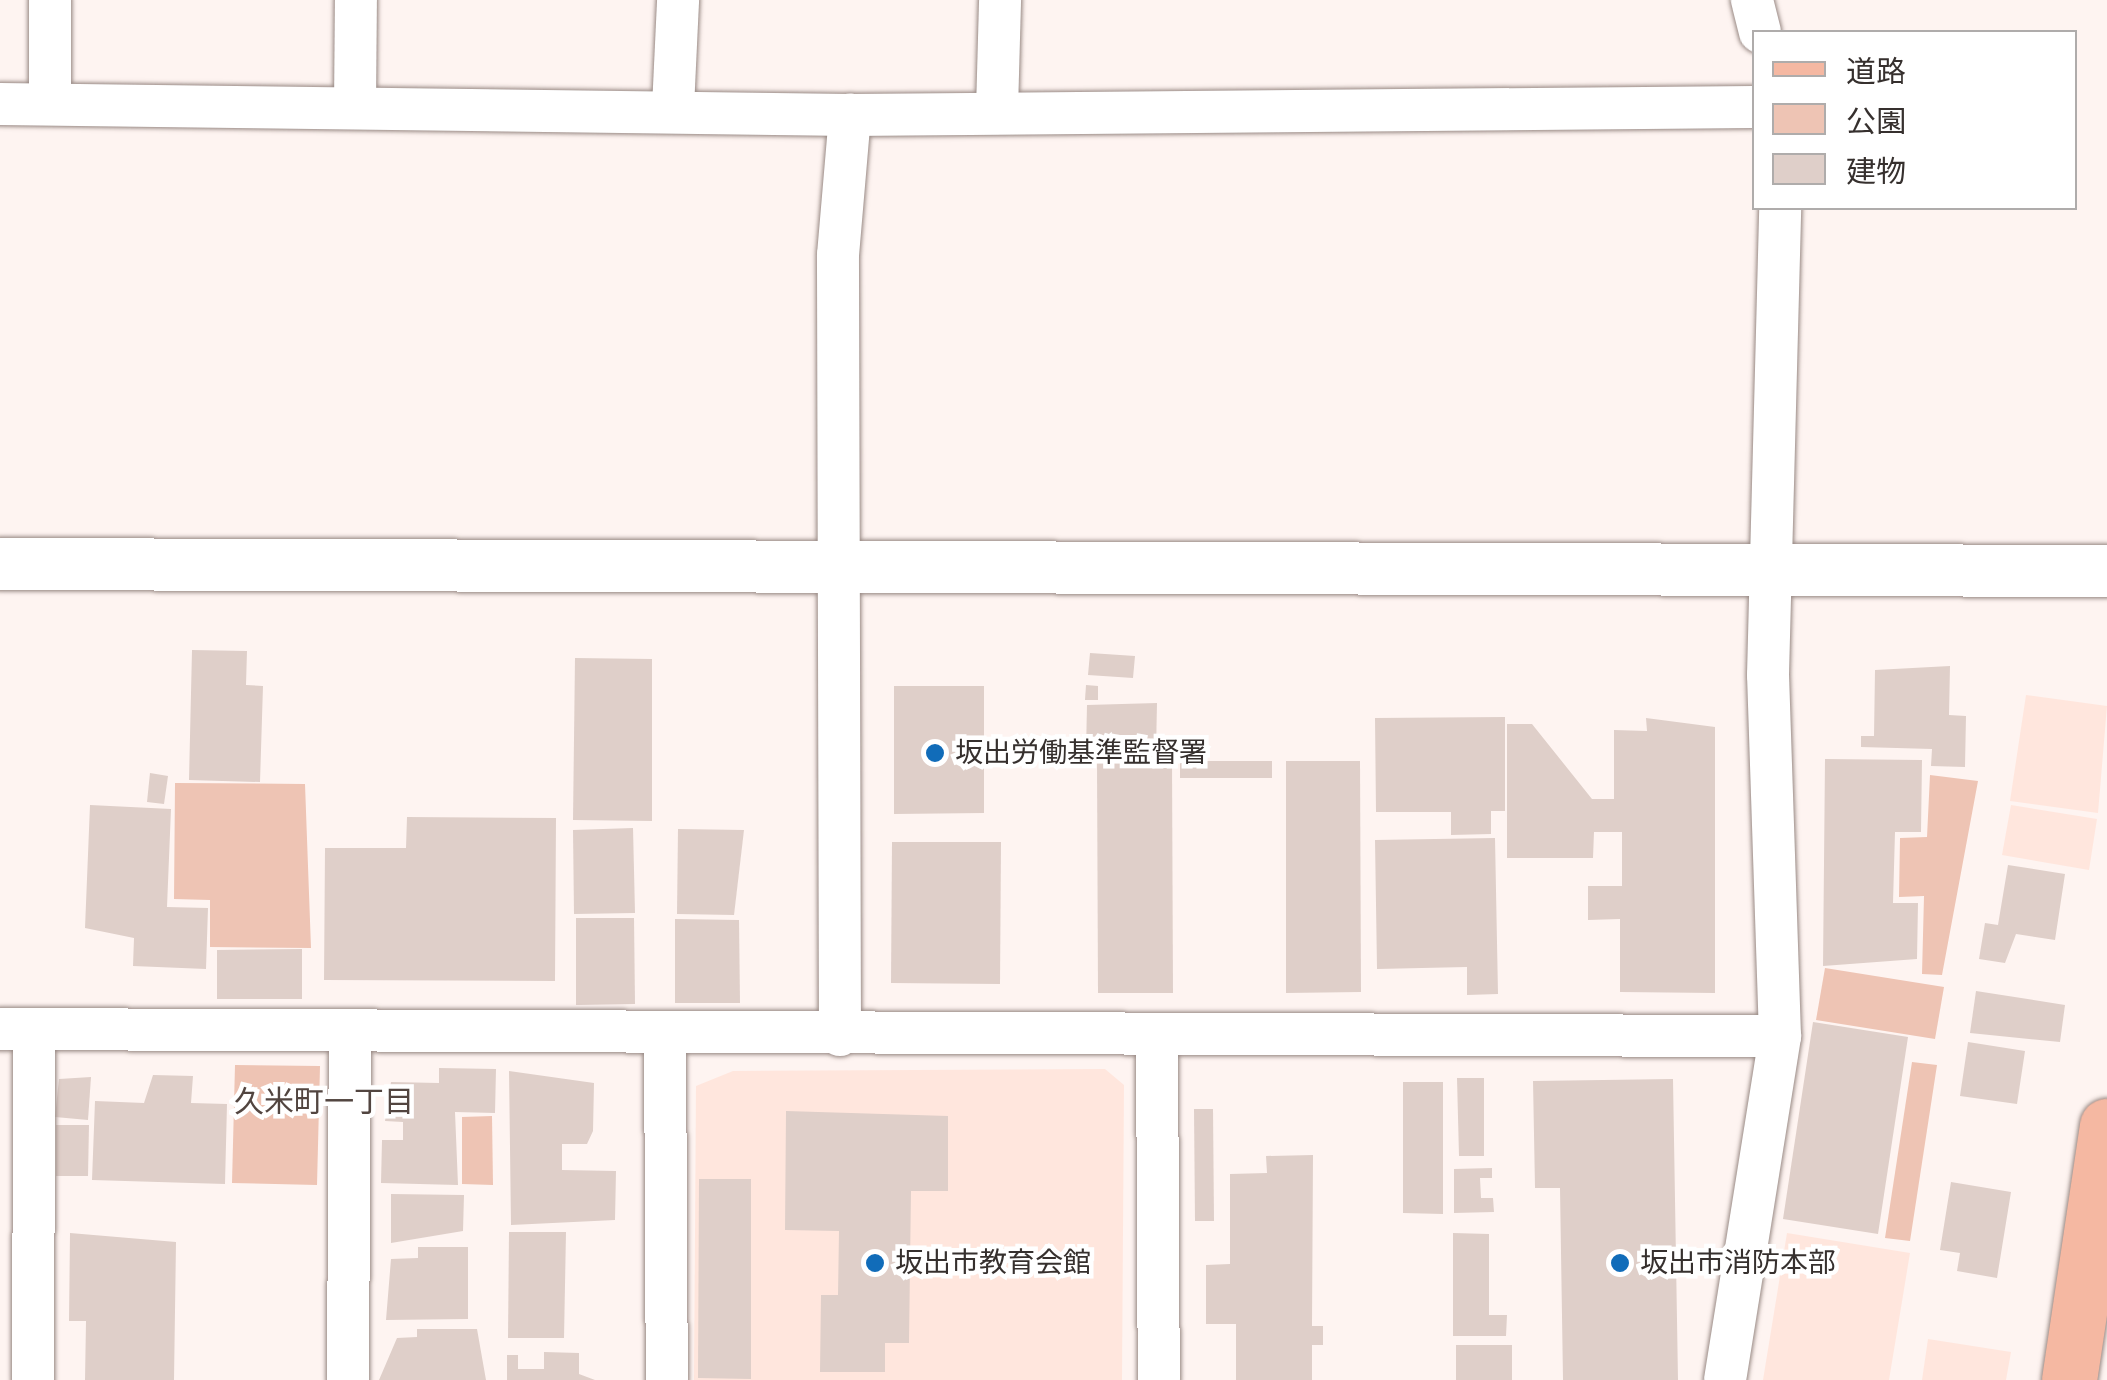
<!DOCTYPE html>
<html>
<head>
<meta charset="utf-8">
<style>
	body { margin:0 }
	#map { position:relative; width:2107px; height:1380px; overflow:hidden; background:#fef4f1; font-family:"Times New Roman","Noto Sans JP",serif }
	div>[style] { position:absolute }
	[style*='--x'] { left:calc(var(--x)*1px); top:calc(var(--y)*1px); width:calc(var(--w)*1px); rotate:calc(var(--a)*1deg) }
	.built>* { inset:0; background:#ffe6dd }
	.green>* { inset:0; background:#eec4b4 }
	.building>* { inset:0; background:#dfcfc9 }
	.roads { filter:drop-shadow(0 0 2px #998a85) drop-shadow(0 0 2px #998a85) }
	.minor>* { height:42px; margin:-21px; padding:0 21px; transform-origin:21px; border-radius:21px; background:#fff }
	.tertiary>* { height:52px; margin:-26px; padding:0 26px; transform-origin:26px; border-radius:26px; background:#fff }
	.primary>* { height:55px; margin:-27.5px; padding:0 27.5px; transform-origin:27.5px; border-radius:27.5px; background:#f5b8a2 }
	.dots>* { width:28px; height:28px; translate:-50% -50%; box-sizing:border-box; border:5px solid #fff; border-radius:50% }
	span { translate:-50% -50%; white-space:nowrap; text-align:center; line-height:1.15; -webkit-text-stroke:9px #fff; paint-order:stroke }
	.poi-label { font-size:28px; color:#36302e }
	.left { translate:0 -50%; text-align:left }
	.neighbourhood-label { font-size:30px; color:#524540 }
	.legend { position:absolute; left:1752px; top:30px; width:325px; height:180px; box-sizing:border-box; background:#fff; border:2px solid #afacab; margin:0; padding:12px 18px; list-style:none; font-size:30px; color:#36302e }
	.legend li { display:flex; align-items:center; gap:20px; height:50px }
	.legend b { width:50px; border:2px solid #afacab }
</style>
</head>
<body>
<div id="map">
	<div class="built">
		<i style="clip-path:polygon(2026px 695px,2107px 706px,2098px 813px,2010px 801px)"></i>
		<i style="clip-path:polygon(2011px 805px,2097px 819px,2089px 870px,2002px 855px)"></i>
		<i style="clip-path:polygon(1105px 1069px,1124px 1085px,1122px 1380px,694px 1380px,696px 1086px,733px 1071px)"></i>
		<i style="clip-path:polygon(1787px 1233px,1910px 1253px,1889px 1380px,1763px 1380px)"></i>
		<i style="clip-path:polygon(1928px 1339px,2011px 1352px,2006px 1380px,1922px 1380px)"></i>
	</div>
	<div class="green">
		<i style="clip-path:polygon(1930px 775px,1978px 781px,1942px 975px,1922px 974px,1924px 896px,1899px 897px,1900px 838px,1927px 837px)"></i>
		<i style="clip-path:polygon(175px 783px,305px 784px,311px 948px,210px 947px,210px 900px,174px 899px)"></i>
		<i style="clip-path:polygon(1825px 968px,1944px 987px,1935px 1039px,1816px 1020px)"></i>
		<i style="clip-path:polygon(1912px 1062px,1937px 1065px,1910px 1241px,1885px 1238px)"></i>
		<i style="clip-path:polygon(235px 1065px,320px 1066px,317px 1185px,232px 1183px)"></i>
		<i style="clip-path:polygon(492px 1116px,493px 1185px,462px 1184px,462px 1117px)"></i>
	</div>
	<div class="building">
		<i style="clip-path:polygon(192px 650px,247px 651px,246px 685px,263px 686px,260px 782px,189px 780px)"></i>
		<i style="clip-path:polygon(1090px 653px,1135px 656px,1133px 678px,1088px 675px)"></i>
		<i style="clip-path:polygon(575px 658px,652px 659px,652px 821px,573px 820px)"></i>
		<i style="clip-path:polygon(1950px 666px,1949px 715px,1966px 716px,1965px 767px,1931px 766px,1932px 749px,1861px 747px,1861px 736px,1874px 736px,1875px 670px)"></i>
		<i style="clip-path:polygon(1086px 685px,1098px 686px,1098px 700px,1085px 700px)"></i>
		<i style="clip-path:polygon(894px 686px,984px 686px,984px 813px,894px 814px)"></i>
		<i style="clip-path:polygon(1157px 703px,1156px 752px,1086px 751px,1087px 705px)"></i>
		<i style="clip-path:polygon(1505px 717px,1505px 811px,1491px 811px,1491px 834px,1451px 835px,1451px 812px,1376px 812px,1375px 718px)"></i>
		<i style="clip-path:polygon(1646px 718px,1715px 727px,1715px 993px,1620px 992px,1620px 919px,1588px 920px,1588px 886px,1622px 886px,1622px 832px,1594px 832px,1593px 858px,1507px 858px,1507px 724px,1532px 724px,1592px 799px,1614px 799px,1614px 730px,1647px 731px)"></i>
		<i style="clip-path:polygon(1825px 759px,1922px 760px,1921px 832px,1895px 832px,1893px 903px,1918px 903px,1917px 959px,1823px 966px)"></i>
		<i style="clip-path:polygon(1172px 761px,1173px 993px,1098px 993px,1097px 762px)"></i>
		<i style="clip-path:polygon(1180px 761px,1272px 761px,1272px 778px,1180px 778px)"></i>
		<i style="clip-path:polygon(1286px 761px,1360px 761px,1361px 992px,1286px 993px)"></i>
		<i style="clip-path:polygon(150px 773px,168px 776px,164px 804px,147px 802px)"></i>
		<i style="clip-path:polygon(90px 805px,171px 809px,167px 907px,208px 908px,206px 969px,133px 966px,134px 938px,85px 928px)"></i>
		<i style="clip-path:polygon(407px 817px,556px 818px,555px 981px,324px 980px,325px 848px,406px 848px)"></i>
		<i style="clip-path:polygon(633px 828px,635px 913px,574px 914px,573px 830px)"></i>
		<i style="clip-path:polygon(678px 829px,744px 830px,734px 915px,677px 914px)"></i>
		<i style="clip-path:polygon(1495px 838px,1498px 994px,1467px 995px,1467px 967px,1377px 969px,1375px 840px)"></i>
		<i style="clip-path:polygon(892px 842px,1001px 842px,1000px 984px,891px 983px)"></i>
		<i style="clip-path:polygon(2008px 865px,2065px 874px,2055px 940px,2016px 934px,2005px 963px,1979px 959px,1985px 923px,1998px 925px)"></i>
		<i style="clip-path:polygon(576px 918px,634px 918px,635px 1004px,576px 1005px)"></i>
		<i style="clip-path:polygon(675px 919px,739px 920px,740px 1003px,675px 1003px)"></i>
		<i style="clip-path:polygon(302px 949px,302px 999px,217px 999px,217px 950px)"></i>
		<i style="clip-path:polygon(1976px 991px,2065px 1005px,2060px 1042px,1970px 1033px)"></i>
		<i style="clip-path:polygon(1813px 1022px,1908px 1037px,1878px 1234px,1783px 1219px)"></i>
		<i style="clip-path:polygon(1968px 1042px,2025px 1051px,2017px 1104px,1960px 1096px)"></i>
		<i style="clip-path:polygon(439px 1068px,496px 1069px,495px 1113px,455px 1112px,458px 1185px,381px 1183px,382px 1140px,403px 1140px,403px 1122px,385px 1121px,391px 1082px,439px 1083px)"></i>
		<i style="clip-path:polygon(509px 1071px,594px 1083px,593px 1131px,587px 1144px,562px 1144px,562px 1170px,616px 1171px,615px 1220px,511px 1225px)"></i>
		<i style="clip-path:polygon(153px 1075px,193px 1076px,191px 1103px,227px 1104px,225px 1184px,92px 1180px,95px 1101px,144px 1103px)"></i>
		<i style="clip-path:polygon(91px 1077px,88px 1120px,55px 1117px,59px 1079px)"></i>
		<i style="clip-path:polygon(1457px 1078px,1484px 1078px,1484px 1156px,1459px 1156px)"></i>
		<i style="clip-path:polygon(1673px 1079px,1678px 1380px,1563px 1380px,1560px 1188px,1535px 1188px,1533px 1081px)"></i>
		<i style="clip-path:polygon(1403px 1082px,1443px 1082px,1443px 1214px,1403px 1213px)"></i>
		<i style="clip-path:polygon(1194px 1109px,1213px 1109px,1214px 1221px,1195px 1221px)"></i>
		<i style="clip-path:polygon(786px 1111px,948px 1116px,948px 1191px,911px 1191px,909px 1343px,885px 1343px,885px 1372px,820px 1372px,821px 1295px,838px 1295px,839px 1231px,785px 1230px)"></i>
		<i style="clip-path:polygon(56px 1125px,89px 1125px,88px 1176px,56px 1176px)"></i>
		<i style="clip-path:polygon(1313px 1155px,1312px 1326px,1323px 1326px,1323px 1345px,1312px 1345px,1312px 1380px,1236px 1380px,1236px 1324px,1206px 1324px,1206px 1265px,1230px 1264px,1230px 1174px,1267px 1173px,1266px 1156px)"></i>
		<i style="clip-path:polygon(1492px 1168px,1492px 1178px,1480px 1178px,1481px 1198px,1493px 1198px,1494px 1212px,1454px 1213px,1454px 1169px)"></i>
		<i style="clip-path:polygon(699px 1179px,751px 1179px,751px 1379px,698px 1378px)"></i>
		<i style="clip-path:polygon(1951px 1182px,2011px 1192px,1997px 1278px,1957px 1271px,1960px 1253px,1940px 1250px)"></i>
		<i style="clip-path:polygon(391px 1194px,464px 1195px,463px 1231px,391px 1243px)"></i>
		<i style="clip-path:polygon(509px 1232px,566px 1232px,564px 1338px,508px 1338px)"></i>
		<i style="clip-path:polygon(70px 1233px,176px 1242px,174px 1380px,85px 1380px,86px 1321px,69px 1321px)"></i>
		<i style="clip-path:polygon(1453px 1233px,1489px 1234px,1489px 1315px,1507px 1315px,1506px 1336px,1453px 1336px)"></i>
		<i style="clip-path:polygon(418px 1247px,468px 1247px,468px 1319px,386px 1320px,391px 1259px,418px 1258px)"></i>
		<i style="clip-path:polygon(417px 1329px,477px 1329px,486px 1380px,379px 1380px,397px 1338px,417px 1337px)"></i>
		<i style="clip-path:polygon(1456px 1345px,1512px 1345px,1512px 1380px,1456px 1380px)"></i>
		<i style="clip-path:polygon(544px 1352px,579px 1353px,579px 1374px,595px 1380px,507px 1380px,507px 1355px,518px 1355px,518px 1369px,544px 1369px)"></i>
	</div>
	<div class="roads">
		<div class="minor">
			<i style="--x:50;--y:0;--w:104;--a:90"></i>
			<i style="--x:1752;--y:0;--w:33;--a:76"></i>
			<i style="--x:0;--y:104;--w:850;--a:0.74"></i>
			<i style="--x:850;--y:115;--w:904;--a:-0.51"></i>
			<i style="--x:355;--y:106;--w:106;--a:-89.5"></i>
			<i style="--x:673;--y:108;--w:108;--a:-87.3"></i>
			<i style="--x:997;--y:110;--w:110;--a:-88.4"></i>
			<i style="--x:0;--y:1029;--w:1780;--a:0.23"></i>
			<i style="--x:665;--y:1034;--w:346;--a:89.7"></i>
			<i style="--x:840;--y:1035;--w:780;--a:-90.15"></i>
			<i style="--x:838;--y:255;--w:141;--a:-85.1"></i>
			<i style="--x:1157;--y:1038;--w:342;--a:89.7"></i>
			<i style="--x:33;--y:1380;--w:351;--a:-89.8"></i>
			<i style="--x:348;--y:1380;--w:348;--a:-89.7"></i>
			<i style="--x:1725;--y:1380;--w:348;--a:-80.9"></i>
			<i style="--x:1780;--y:1036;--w:361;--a:-91.9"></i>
			<i style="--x:1768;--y:675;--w:467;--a:-88.5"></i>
		</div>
		<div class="tertiary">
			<i style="--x:0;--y:564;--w:2107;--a:0.19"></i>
		</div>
		<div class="primary">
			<i style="--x:2069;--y:1380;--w:257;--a:-81.5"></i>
		</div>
	</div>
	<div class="dots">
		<i style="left:935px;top:753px;background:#116cb9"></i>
		<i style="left:875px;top:1263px;background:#116cb9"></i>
		<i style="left:1620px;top:1263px;background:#116cb9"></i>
	</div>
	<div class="poi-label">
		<span class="left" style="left:955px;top:753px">坂出労働基準監督署</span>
		<span class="left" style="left:895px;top:1263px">坂出市教育会館</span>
		<span class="left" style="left:1640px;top:1263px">坂出市消防本部</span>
	</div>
	<div class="neighbourhood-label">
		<span style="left:324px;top:1102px">久米町一丁目</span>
	</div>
	<ul class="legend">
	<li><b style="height:12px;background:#f5b8a2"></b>道路</li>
	<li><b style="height:28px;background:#eec4b4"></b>公園</li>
	<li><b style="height:28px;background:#dfcfc9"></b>建物</li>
	</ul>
</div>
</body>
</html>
